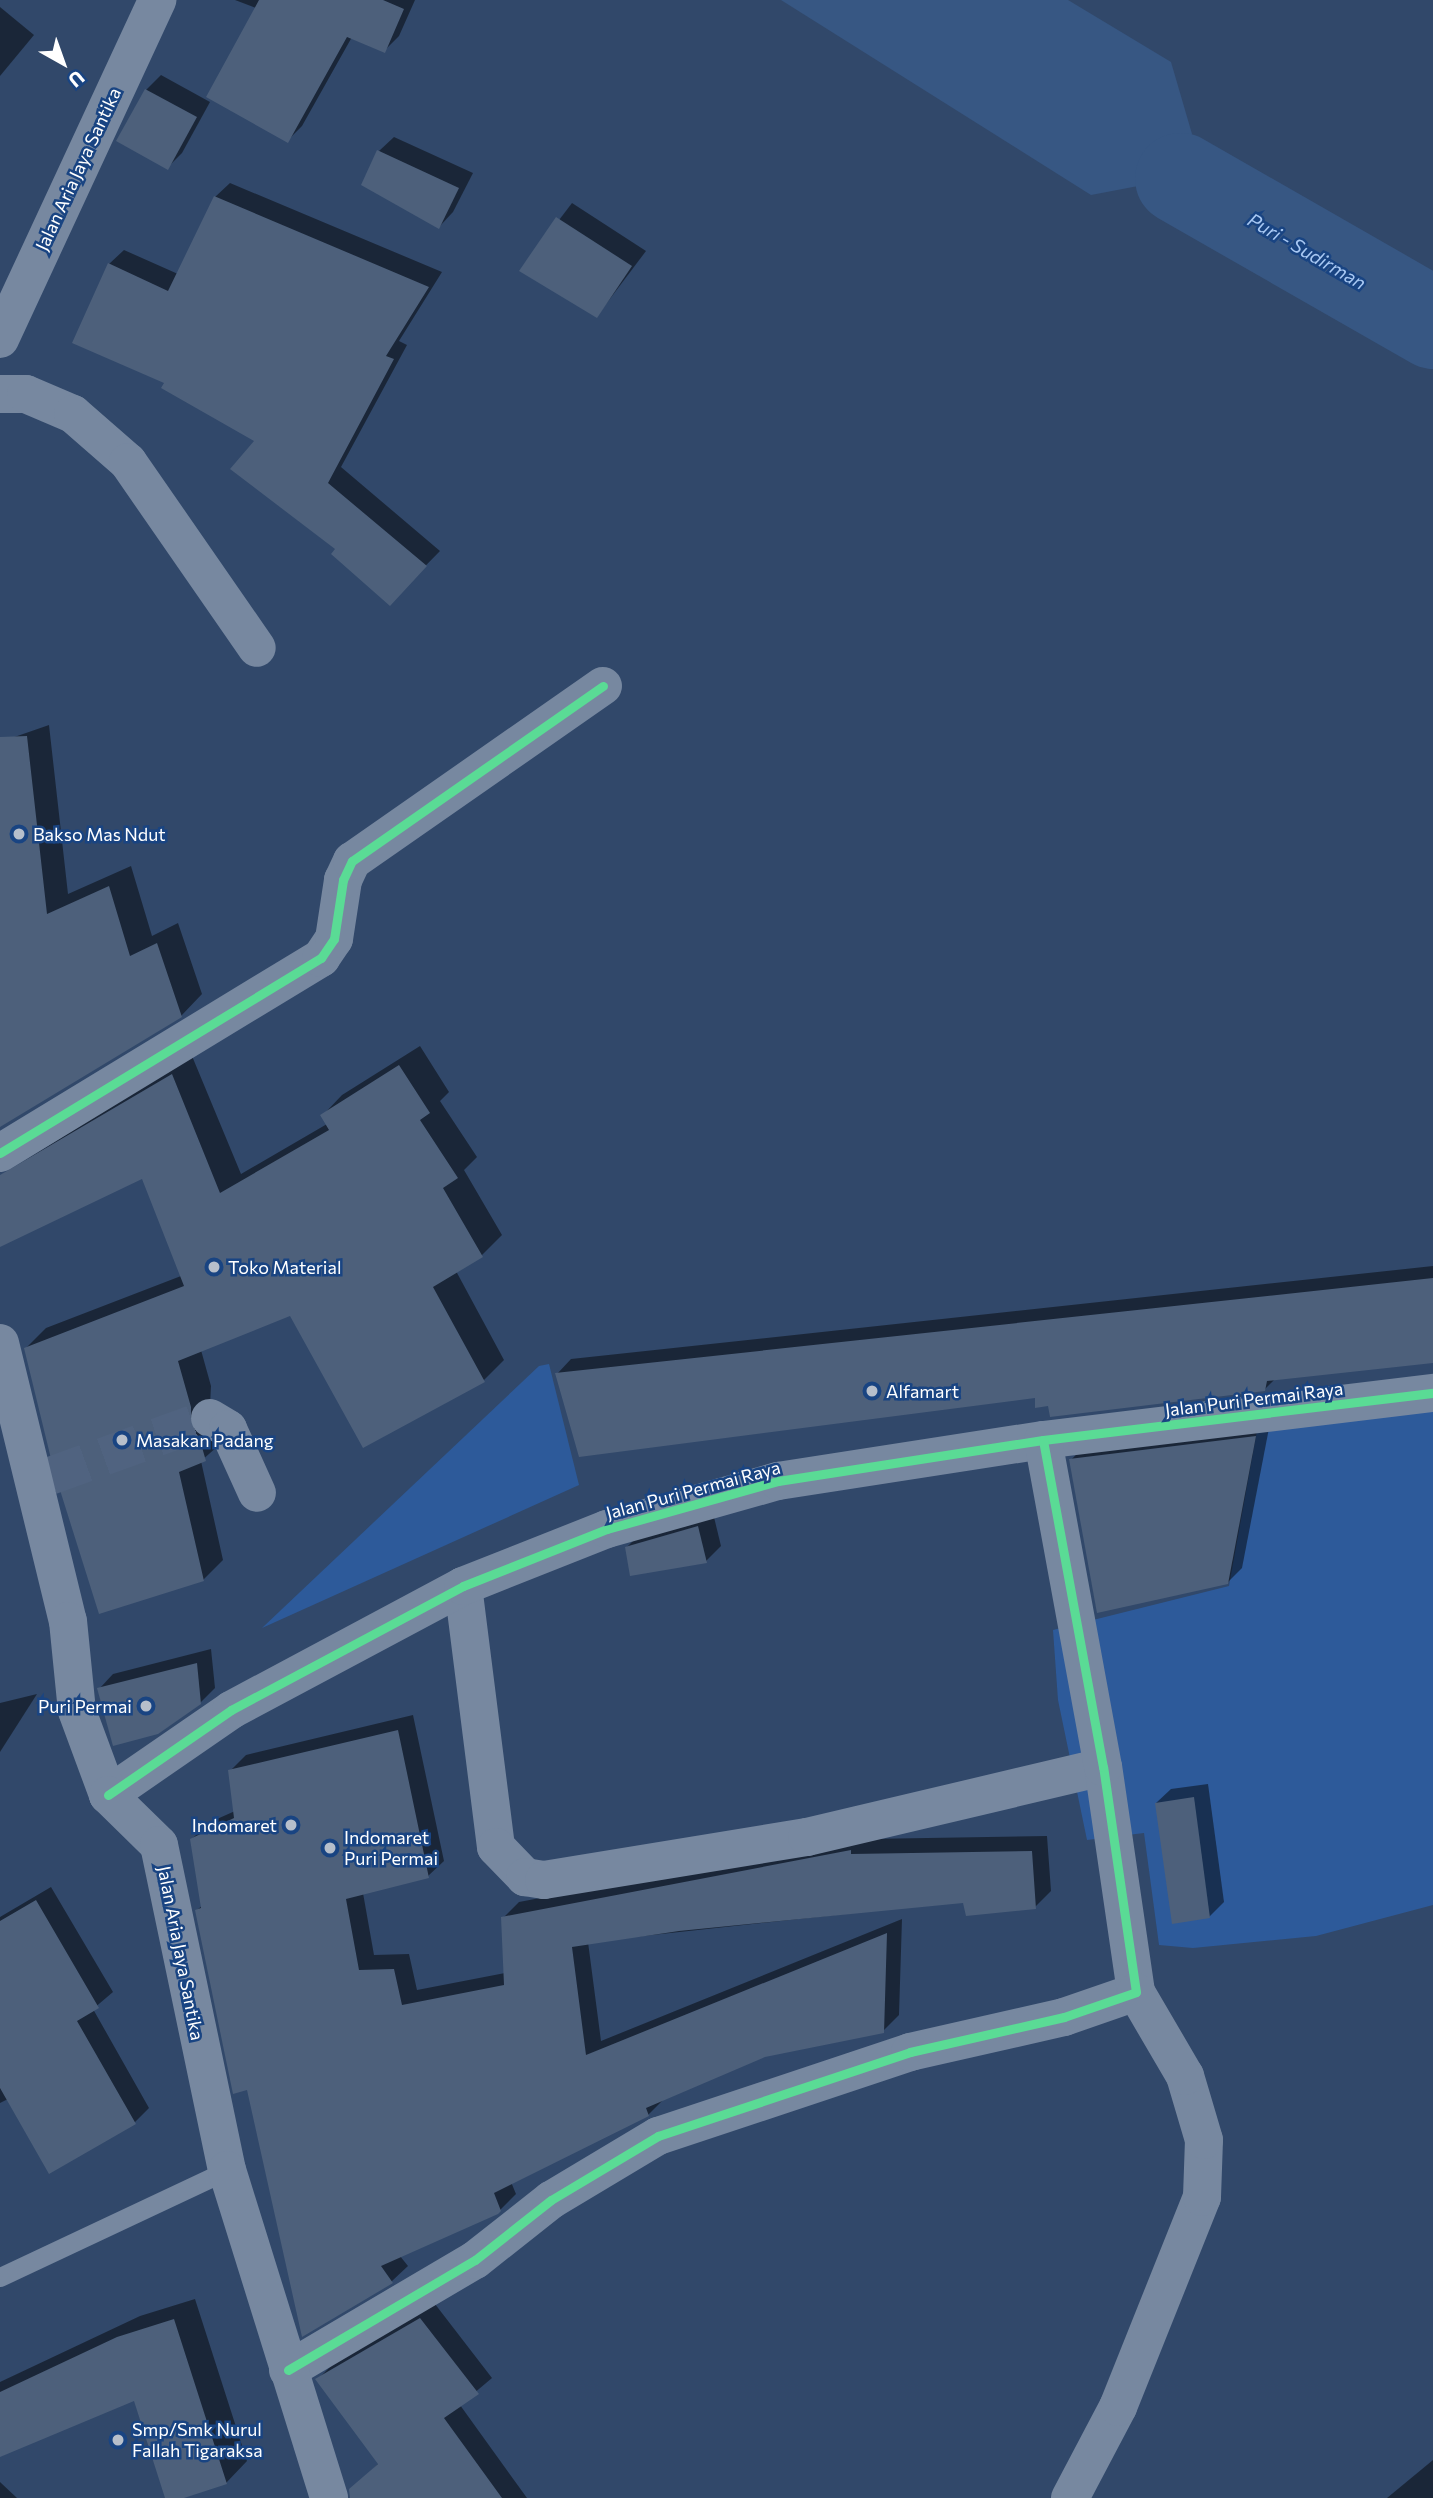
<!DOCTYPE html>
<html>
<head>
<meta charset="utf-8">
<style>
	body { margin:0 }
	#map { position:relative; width:1433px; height:2498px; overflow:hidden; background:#31486a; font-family:Commissioner,sans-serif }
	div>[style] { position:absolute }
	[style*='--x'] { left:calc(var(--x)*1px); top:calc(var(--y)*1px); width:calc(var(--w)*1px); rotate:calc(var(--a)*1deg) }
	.green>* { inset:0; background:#2d5a9a }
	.water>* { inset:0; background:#375783 }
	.shadow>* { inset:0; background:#0007 }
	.river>* { height:91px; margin:-45.5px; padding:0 45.5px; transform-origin:45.5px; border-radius:45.5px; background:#375783 }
	.building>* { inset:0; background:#4d607b }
	.minor-tunnel>* { height:38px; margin-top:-19px; transform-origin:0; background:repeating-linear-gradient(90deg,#506380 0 38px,transparent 0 57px) }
	.service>* { height:19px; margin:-9.5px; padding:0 9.5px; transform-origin:9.5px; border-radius:9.5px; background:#7788a0 }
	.minor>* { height:38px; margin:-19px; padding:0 19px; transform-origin:19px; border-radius:19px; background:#7788a0 }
	.tertiary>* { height:38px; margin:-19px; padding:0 19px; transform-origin:19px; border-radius:19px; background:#7788a0 }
	.cycleway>* { height:9px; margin:-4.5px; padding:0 4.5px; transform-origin:4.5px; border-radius:4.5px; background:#5adb95 }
	.dots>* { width:19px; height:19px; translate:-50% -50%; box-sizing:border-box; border:4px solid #194482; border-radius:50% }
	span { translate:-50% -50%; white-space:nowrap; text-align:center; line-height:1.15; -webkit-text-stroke:5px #194482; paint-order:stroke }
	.street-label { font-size:18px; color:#fff }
	.poi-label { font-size:18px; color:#fff }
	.left { translate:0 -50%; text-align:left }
	.right { translate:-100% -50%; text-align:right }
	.water-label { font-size:19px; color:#a8c8f3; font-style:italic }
	.north { position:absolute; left:28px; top:28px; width:70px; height:70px; -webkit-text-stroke:5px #194482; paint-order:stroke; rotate:140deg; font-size:19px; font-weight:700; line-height:28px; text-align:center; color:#fff }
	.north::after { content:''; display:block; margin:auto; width:24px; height:32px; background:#fff; clip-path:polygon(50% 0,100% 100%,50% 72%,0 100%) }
</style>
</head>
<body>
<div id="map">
	<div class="green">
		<i style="clip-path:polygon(549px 1364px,579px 1485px,262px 1628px,539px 1366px)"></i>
		<i style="clip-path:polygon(1433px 1395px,1433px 1905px,1316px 1936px,1193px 1948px,1159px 1945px,1144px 1833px,1087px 1840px,1058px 1700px,1053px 1630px,1229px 1586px,1260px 1414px)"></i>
	</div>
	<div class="water">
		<i style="clip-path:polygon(781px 0,1068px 0,1171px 62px,1192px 134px,1180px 178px,1091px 195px)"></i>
	</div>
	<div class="shadow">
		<i style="clip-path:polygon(235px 0,415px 0,399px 36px,384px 51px,352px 37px,302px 126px,287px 141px,259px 9px)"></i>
		<i style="clip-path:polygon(0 7px,34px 35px,0 76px)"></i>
		<i style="clip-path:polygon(161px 75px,210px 102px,182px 153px,167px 168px,119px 140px,146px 90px)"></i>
		<i style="clip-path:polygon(394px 137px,473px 173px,453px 212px,439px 227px,379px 151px)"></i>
		<i style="clip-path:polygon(230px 183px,442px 272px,399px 341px,407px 345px,341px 467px,440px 551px,389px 603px,337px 549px,257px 440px,167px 382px,109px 264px,124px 250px,178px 274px,215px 197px)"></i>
		<i style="clip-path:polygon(572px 203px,646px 251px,597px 316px,521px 270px)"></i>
		<i style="clip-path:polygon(49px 725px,68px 894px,131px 866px,152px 936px,178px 923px,202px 994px,181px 1016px,0 1123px,0 742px)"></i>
		<i style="clip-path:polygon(420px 1046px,449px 1092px,440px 1101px,477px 1157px,464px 1170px,502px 1235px,482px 1255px,456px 1271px,504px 1360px,484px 1380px,291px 1314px,201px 1350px,211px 1386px,210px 1407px,226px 1439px,201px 1461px,223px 1560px,203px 1580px,26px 1348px,46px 1328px,181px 1276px,143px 1176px,0 1246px,0 1176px,192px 1056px,241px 1174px,327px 1124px,322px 1116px,342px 1095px)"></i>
		<i style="clip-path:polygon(1433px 1266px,1433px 1361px,1275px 1379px,1264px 1390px,1049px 1404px,1037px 1396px,557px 1374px,571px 1359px)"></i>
		<i style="clip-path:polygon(1270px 1423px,1242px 1568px,1227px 1583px,1071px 1460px,1085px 1445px)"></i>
		<i style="clip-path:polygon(713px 1513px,721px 1546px,706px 1561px,627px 1547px,642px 1532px)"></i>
		<i style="clip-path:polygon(211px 1649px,215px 1688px,200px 1703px,99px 1689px,113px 1674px)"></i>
		<i style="clip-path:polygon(37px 1694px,0 1752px,0 1703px)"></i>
		<i style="clip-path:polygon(413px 1715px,444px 1861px,428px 1876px,363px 1893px,374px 1955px,409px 1954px,417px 1990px,505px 1973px,503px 1918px,519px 1902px,866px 1836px,866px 1839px,1047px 1836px,1051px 1891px,1035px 1907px,964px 1901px,588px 1942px,601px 2041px,902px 1919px,899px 2015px,883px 2031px,764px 2055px,664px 2099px,648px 2115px,511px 2182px,516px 2194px,500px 2210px,400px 2256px,408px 2266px,392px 2281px,303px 2334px,249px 2088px,197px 1910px,203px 1905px,192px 1839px,208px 1823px,235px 1811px,230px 1771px,246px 1755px)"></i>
		<i style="clip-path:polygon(1208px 1784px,1224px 1902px,1209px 1917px,1156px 1803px,1171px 1789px)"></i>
		<i style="clip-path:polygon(51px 1887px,113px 1992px,93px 2009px,149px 2108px,134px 2123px,8px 2099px,0 2103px,0 1917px)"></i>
		<i style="clip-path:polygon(195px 2299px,247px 2461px,226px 2483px,167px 2498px,135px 2398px,0 2455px,0 2382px,140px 2316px)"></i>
		<i style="clip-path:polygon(435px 2304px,492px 2378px,460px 2405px,527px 2498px,363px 2498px,355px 2486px,379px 2463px,317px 2380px,332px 2365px)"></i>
		<i style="clip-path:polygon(1433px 2460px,1433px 2498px,1387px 2498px)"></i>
		<i style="clip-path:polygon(0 2482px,17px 2498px,0 2498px)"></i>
	</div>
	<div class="river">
		<i style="--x:1180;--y:178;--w:292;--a:29.8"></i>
	</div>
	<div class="building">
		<i style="clip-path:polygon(259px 0,383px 0,404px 9px,385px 53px,347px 37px,288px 143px,206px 97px)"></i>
		<i style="clip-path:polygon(145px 89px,197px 117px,168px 170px,116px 141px)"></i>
		<i style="clip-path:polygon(377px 150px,459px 188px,439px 229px,361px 185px)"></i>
		<i style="clip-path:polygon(214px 196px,429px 287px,386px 356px,394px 359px,328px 483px,427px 566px,390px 606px,331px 554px,335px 549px,230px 469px,254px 441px,161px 388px,164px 383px,72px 343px,108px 263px,168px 291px)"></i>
		<i style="clip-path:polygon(556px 217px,632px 266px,597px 318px,519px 271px)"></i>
		<i style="clip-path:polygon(27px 736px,47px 914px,109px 886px,130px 956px,157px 943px,182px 1017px,0 1127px,0 737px)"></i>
		<i style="clip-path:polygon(399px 1065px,430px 1113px,420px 1120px,458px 1178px,443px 1188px,483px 1257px,433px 1287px,485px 1382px,363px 1448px,290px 1316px,178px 1361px,191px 1407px,191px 1428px,199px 1437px,206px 1461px,179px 1472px,204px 1581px,99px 1614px,54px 1471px,24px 1348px,184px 1286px,142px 1179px,0 1247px,0 1175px,172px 1074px,220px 1193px,329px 1130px,320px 1115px)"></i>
		<i style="clip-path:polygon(1433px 1278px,1433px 1363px,1267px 1381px,1265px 1391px,1050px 1417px,1048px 1406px,1035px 1408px,1035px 1398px,579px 1457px,555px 1373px)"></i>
		<i style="clip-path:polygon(1256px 1436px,1228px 1584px,1097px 1613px,1069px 1459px)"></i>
		<i style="clip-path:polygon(698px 1526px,707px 1563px,630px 1576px,625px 1547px)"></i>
		<i style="clip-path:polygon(197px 1663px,201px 1704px,158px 1734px,113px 1746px,97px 1688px)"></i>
		<i style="clip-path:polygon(398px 1730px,429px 1878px,346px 1899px,359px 1970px,394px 1969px,402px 2005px,504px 1985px,501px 1917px,851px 1850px,851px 1854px,1032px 1851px,1036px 1909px,966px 1916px,963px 1903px,679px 1931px,572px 1947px,586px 2055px,887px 1933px,884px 2033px,765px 2057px,646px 2108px,649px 2116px,494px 2193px,501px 2211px,498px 2214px,381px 2266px,393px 2283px,302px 2337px,247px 2090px,233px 2094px,195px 1910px,201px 1908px,190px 1839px,234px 1818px,228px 1770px)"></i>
		<i style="clip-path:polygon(1194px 1797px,1210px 1918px,1172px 1924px,1155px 1803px)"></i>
		<i style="clip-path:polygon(36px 1900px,99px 2008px,77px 2021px,136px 2124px,49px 2174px,0 2088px,0 1921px)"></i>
		<i style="clip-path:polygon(420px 2318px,479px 2394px,444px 2418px,502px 2498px,350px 2498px,349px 2489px,378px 2464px,315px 2379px)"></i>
		<i style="clip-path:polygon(174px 2319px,227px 2484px,184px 2498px,165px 2498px,134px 2401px,0 2457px,0 2392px,117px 2337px)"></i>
	</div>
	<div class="minor-tunnel">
		<i style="--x:50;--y:1476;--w:170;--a:-19.9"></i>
	</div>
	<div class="service">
		<i style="--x:0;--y:2277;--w:251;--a:-25.2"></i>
	</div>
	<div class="minor">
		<i style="--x:0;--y:394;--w:26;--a:0"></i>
		<i style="--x:26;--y:394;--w:51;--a:23.1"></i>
		<i style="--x:73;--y:414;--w:73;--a:41.1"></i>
		<i style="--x:128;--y:462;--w:226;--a:55.3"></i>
		<i style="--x:0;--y:1153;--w:376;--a:-31.3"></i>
		<i style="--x:321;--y:958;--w:23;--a:-56"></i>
		<i style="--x:334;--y:939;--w:60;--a:-81.3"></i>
		<i style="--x:343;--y:880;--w:21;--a:-65"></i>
		<i style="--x:352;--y:861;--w:306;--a:-34.9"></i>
		<i style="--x:210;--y:1418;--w:21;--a:31"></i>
		<i style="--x:228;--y:1429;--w:70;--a:65.6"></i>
		<i style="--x:463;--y:1586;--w:263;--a:82.8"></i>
		<i style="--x:496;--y:1847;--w:42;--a:46"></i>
		<i style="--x:525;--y:1877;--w:19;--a:9"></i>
		<i style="--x:544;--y:1880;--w:266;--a:-9.3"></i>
		<i style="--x:807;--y:1837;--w:304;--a:-13.3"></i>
		<i style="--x:108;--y:1795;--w:150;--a:-34.6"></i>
		<i style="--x:231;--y:1710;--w:263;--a:-28.1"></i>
		<i style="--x:463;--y:1586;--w:155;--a:-21.6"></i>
		<i style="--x:607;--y:1529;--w:178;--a:-15.7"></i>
		<i style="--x:778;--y:1481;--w:268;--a:-8.8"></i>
		<i style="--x:1043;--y:1440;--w:393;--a:-6.9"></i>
		<i style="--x:288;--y:2370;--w:217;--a:-30.5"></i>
		<i style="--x:475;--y:2260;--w:97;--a:-38.3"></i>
		<i style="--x:551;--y:2200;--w:125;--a:-30.9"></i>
		<i style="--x:658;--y:2136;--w:266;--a:-18.4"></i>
		<i style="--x:910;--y:2052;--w:158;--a:-12.8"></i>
		<i style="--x:1064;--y:2017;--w:76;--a:-19.1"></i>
		<i style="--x:1136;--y:1992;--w:227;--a:-98.3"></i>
		<i style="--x:1103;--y:1767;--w:332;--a:-100.4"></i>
		<i style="--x:1070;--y:2498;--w:103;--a:-62.2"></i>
		<i style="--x:1118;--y:2407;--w:226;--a:-68.2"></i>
		<i style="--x:1202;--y:2197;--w:57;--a:-88"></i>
		<i style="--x:1204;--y:2140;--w:67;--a:-106.5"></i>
		<i style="--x:1185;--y:2076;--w:97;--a:-120.3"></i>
	</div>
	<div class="tertiary">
		<i style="--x:0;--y:339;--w:374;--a:-65.1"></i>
		<i style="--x:0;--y:1343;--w:286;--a:76.3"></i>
		<i style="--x:68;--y:1621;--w:90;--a:84.3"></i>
		<i style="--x:77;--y:1711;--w:90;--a:69.7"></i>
		<i style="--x:108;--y:1795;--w:71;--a:44.4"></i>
		<i style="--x:159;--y:1845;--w:332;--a:78.2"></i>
		<i style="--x:227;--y:2170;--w:343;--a:72.7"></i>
	</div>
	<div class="cycleway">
		<i style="--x:0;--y:1153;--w:376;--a:-31.3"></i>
		<i style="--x:321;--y:958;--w:23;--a:-56"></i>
		<i style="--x:334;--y:939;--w:60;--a:-81.3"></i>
		<i style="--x:343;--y:880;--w:21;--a:-65"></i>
		<i style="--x:352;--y:861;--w:306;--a:-34.9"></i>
		<i style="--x:108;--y:1795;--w:150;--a:-34.6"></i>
		<i style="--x:231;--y:1710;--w:263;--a:-28.1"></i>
		<i style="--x:463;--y:1586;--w:155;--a:-21.6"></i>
		<i style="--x:607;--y:1529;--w:178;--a:-15.7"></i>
		<i style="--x:778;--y:1481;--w:268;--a:-8.8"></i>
		<i style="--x:1043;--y:1440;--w:393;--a:-6.9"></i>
		<i style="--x:288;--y:2370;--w:217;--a:-30.5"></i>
		<i style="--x:475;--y:2260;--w:97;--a:-38.3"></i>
		<i style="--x:551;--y:2200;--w:125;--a:-30.9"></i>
		<i style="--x:658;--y:2136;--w:266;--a:-18.4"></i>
		<i style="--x:910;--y:2052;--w:158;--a:-12.8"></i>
		<i style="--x:1064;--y:2017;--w:76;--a:-19.1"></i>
		<i style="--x:1136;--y:1992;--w:227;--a:-98.3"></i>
		<i style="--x:1103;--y:1767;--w:332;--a:-100.4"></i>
	</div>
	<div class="dots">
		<i style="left:19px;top:834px;background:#b7bfcb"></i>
		<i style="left:214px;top:1267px;background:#b7bfcb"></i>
		<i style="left:872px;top:1391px;background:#b7bfcb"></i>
		<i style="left:122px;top:1440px;background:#b7bfcb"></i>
		<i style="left:146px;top:1706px;background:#b7bfcb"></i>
		<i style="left:291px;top:1825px;background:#b7bfcb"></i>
		<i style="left:330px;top:1848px;background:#b7bfcb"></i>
		<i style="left:118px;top:2440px;background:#b7bfcb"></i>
	</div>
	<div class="street-label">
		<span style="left:78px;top:169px;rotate:-65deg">Jalan Aria Jaya Santika</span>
		<span style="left:1254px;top:1399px;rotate:-7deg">Jalan Puri Permai Raya</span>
		<span style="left:693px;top:1490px;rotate:-15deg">Jalan Puri Permai Raya</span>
		<span style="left:181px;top:1953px;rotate:79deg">Jalan Aria Jaya Santika</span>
	</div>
	<div class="poi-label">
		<span class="left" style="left:33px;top:834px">Bakso Mas Ndut</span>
		<span class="left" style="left:228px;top:1267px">Toko Material</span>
		<span class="left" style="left:886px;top:1391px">Alfamart</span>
		<span class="left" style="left:136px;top:1440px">Masakan Padang</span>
		<span class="right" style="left:132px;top:1706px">Puri Permai</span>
		<span class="right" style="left:277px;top:1825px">Indomaret</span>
		<span class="left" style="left:344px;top:1848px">Indomaret<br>Puri Permai</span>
		<span class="left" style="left:132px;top:2440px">Smp/Smk Nurul<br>Fallah Tigaraksa</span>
	</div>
	<div class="water-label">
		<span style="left:1307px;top:251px;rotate:30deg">Puri - Sudirman</span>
	</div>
	<div class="north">U</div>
</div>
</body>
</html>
